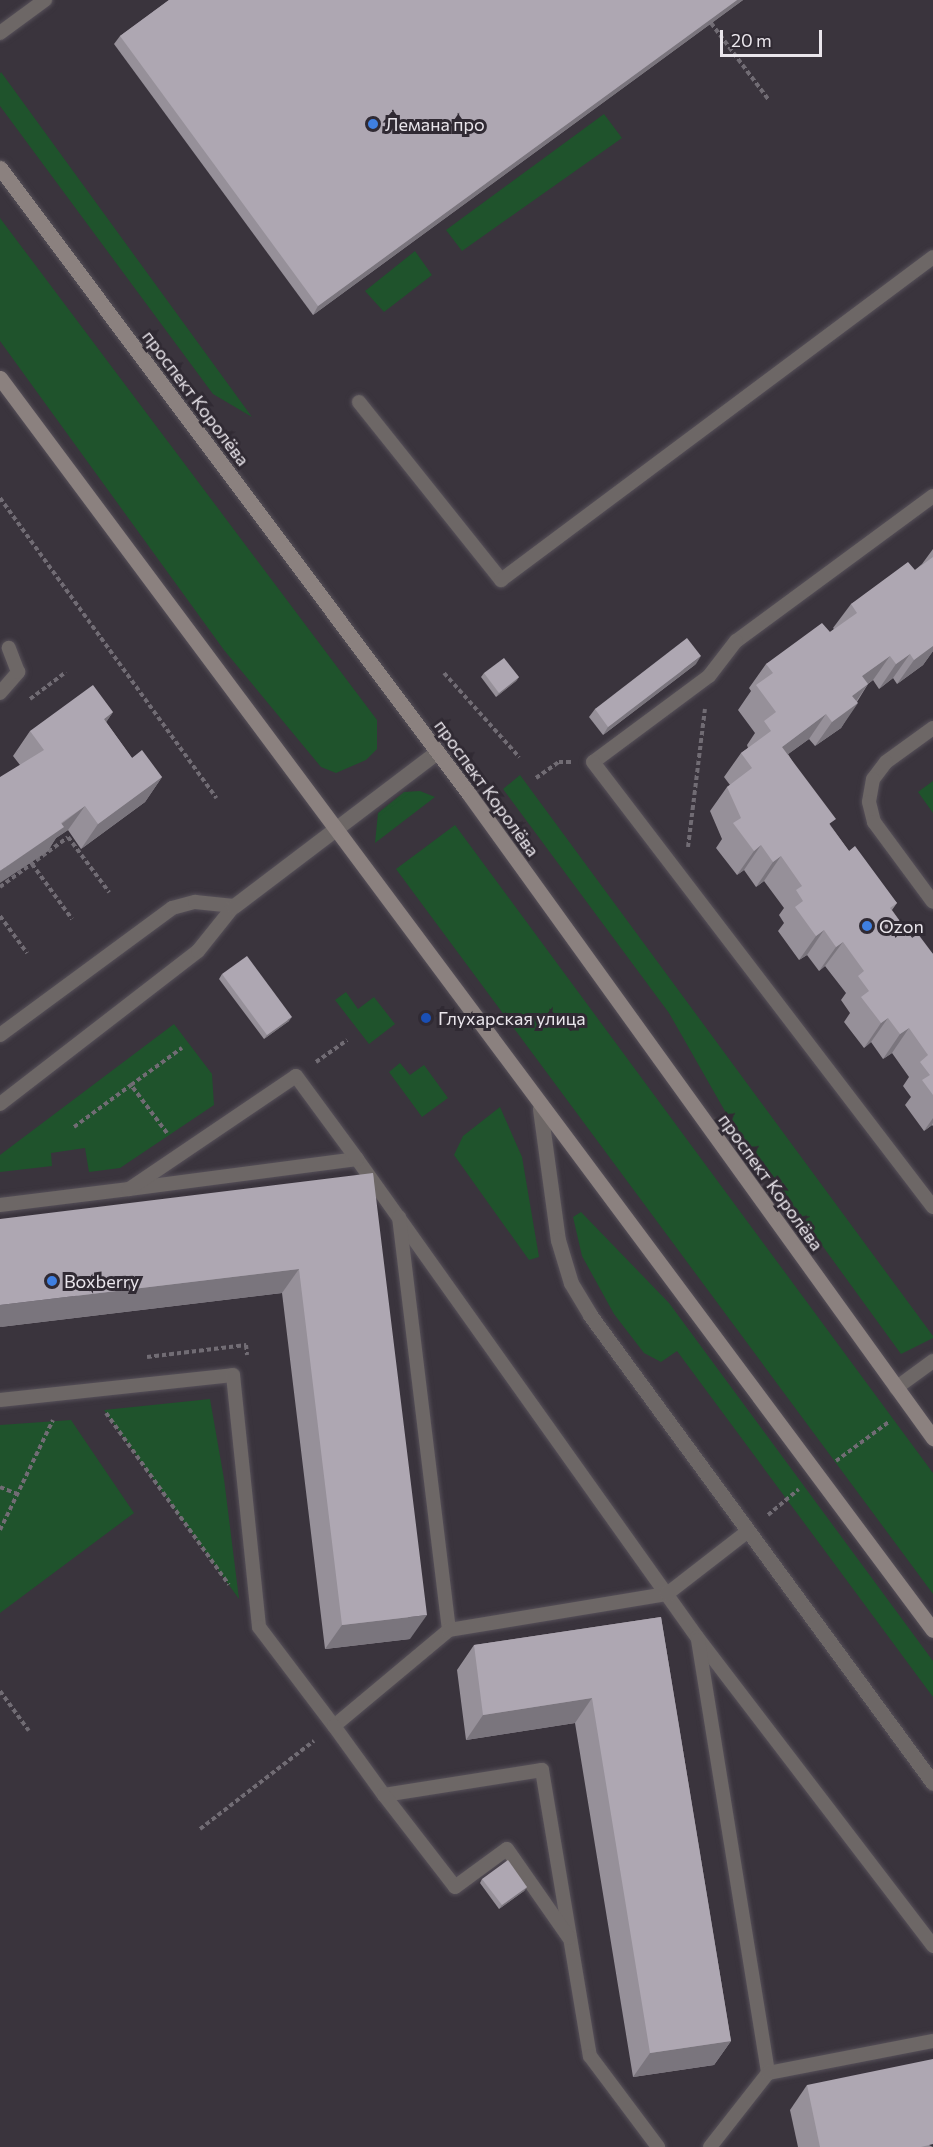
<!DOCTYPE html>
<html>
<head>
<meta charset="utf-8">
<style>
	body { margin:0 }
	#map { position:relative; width:933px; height:2147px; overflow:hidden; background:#3a343d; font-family:Commissioner,sans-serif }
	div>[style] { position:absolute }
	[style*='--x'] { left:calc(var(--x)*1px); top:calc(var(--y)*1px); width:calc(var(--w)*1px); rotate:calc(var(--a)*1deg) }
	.green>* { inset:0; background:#1f532c }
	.path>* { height:4px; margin-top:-2px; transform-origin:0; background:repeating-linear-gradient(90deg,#716c74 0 4.5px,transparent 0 7.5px) }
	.roads { filter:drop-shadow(0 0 2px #565059) drop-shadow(0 0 2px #565059) }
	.lane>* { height:14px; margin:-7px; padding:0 7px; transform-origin:7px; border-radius:7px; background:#6d6766 }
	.street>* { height:15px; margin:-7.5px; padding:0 7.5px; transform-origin:7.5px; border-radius:7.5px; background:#6d6766 }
	.secondary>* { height:15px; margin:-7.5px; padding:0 7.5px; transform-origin:7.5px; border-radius:7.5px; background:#8b817f }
	.wall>* { inset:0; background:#969099 }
	.shaded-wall>* { inset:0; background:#7a757d }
	.building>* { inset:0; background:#aea7b2 }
	.dots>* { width:16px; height:16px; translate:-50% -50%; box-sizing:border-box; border:3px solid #302a33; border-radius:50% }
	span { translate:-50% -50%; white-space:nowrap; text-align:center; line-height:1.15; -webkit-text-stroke:6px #302a33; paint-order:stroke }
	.poi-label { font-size:18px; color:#eae6ec }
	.left { translate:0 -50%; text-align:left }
	.street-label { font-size:18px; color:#eae6ec }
	.scale { position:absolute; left:720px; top:30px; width:102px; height:27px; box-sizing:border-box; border:3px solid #eae6ec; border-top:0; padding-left:8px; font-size:18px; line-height:21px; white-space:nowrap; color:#eae6ec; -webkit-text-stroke:4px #302a33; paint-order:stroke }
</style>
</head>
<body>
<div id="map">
	<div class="green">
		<i style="clip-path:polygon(0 74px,1px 72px,252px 417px,213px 394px,0 106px)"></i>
		<i style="clip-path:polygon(604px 114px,622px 138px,462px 251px,446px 230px)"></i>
		<i style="clip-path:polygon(0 218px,377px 720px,377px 749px,366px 760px,336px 773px,321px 767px,224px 650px,0 341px)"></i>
		<i style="clip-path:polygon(415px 251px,432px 275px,384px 312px,365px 291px)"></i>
		<i style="clip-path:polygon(520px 775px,933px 1336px,933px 1338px,901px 1354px,726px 1113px,669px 1013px,503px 789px)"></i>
		<i style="clip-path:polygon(933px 781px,933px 813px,918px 792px)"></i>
		<i style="clip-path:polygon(420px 791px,435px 797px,375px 843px,378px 813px,404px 792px)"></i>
		<i style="clip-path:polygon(455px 825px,933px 1473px,933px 1594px,396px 869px)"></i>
		<i style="clip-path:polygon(346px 992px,358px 1009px,374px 997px,395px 1024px,369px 1044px,335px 1000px)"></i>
		<i style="clip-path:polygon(174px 1024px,212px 1074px,214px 1105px,120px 1168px,89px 1172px,85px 1148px,51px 1153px,52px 1166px,0 1172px,0 1155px)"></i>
		<i style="clip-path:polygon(400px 1063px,410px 1075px,424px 1065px,448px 1098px,422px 1117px,389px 1072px)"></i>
		<i style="clip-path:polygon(500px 1107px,522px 1157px,539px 1257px,529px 1260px,454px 1155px,463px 1136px)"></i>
		<i style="clip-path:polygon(581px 1212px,669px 1303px,933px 1661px,933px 1697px,677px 1351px,661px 1362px,644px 1353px,614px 1314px,582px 1256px,573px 1217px)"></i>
		<i style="clip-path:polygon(210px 1399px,224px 1479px,239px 1599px,104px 1410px)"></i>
		<i style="clip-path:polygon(71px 1420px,134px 1513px,0 1613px,0 1425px)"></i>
	</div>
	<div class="path">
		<i style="--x:711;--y:23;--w:95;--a:53.1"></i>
		<i style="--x:0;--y:498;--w:370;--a:54.2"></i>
		<i style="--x:444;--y:673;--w:113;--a:48.2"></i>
		<i style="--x:30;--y:699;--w:45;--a:-36.9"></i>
		<i style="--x:536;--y:778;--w:28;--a:-35"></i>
		<i style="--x:559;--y:762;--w:13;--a:0"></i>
		<i style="--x:688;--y:847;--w:139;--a:-83"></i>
		<i style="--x:32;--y:864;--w:68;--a:54"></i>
		<i style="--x:0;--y:887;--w:84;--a:-36.3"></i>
		<i style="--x:68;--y:837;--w:69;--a:53.3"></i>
		<i style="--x:0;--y:916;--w:46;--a:53.9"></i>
		<i style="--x:316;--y:1062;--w:38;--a:-35"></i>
		<i style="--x:74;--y:1127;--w:71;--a:-36.4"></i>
		<i style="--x:167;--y:1133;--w:60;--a:-126.9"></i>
		<i style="--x:131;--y:1085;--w:63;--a:-36"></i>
		<i style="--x:147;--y:1357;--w:100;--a:-6.9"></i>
		<i style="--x:246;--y:1345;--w:10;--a:84"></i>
		<i style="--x:106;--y:1413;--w:211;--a:54.4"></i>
		<i style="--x:836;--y:1461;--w:67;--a:-36.5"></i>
		<i style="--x:0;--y:1487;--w:18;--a:22"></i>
		<i style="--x:768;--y:1515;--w:40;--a:-40"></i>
		<i style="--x:0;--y:1530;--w:122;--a:-64.3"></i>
		<i style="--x:0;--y:1691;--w:49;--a:54.1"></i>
		<i style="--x:200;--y:1829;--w:144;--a:-37.7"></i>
	</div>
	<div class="roads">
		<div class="lane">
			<i style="--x:0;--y:33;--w:56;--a:-36.3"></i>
			<i style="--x:359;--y:402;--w:228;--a:51.4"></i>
			<i style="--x:501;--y:580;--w:539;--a:-36.78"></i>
			<i style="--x:933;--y:496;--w:245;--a:143.6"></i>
			<i style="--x:736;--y:641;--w:44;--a:127.6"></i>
			<i style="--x:709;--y:676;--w:144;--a:143.4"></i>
			<i style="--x:593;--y:762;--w:560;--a:52.62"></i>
			<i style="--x:0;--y:693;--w:28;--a:-49"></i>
			<i style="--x:18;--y:672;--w:26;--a:-111"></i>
			<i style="--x:933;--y:728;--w:58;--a:144.1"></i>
			<i style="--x:886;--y:762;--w:21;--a:127"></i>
			<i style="--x:873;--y:779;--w:23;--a:100"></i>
			<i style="--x:869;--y:802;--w:21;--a:76"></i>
			<i style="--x:874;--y:822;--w:99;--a:53.6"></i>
			<i style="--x:0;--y:1035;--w:214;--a:-36.4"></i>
			<i style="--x:172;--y:908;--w:24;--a:-15"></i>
			<i style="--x:195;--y:902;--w:39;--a:6"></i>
			<i style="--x:0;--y:1104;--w:250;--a:-37.7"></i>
			<i style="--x:198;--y:951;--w:58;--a:-51.3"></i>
			<i style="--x:357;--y:1159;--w:587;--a:54.58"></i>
			<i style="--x:697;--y:1637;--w:389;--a:52.6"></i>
			<i style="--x:0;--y:1205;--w:130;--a:-7.1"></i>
			<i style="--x:129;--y:1189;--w:230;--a:-7.5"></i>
			<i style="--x:357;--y:1159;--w:103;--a:-126.3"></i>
			<i style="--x:296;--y:1076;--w:202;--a:145.9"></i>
			<i style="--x:399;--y:1217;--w:416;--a:83.1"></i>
			<i style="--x:896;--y:1388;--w:46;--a:-36.1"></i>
			<i style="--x:0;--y:1400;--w:234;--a:-6.1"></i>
			<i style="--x:233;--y:1375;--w:253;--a:84.1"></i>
			<i style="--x:259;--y:1627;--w:124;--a:52.9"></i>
			<i style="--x:334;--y:1726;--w:150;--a:-39.9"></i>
			<i style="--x:449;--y:1630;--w:221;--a:-9.4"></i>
			<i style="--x:667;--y:1594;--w:101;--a:-37.8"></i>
			<i style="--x:698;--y:1640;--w:439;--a:80.8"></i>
			<i style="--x:334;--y:1726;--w:85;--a:54.1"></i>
			<i style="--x:384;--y:1795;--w:160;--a:-9"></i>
			<i style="--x:542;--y:1770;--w:290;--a:80.5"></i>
			<i style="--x:590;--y:2056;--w:114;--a:53.2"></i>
			<i style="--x:384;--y:1795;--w:116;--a:52.3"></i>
			<i style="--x:455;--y:1887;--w:64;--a:-36.2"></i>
			<i style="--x:507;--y:1849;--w:108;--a:55.1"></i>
			<i style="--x:710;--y:2147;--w:94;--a:-51.9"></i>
			<i style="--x:768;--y:2073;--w:168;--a:-11"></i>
		</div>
		<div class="street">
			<i style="--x:234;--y:906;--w:255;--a:-37.2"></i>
			<i style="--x:540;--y:1109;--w:132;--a:82.2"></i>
			<i style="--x:558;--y:1240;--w:45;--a:73.2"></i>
			<i style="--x:571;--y:1283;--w:37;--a:59"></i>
			<i style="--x:590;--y:1315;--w:580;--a:53.76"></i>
		</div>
		<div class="secondary">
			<i style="--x:0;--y:168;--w:782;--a:53.16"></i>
			<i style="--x:469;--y:794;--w:794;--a:54.23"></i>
			<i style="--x:0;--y:378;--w:1561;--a:53.31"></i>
		</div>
	</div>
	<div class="wall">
		<i style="clip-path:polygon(169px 0,743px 0,313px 315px,114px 44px,120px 36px)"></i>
		<i style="clip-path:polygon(933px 549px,933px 651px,923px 665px,897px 684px,893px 678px,879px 689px,873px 680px,868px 684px,841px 728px,815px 746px,809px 739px,788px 754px,831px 826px,849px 851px,897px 903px,892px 910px,912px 938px,933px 954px,933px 1126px,932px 1125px,924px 1131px,905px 1105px,911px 1097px,903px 1086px,909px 1077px,892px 1053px,883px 1059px,871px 1042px,864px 1048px,844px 1022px,850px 1013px,841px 1000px,846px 993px,825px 966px,819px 971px,807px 955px,799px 960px,778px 931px,784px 923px,779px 915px,784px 908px,764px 881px,756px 887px,744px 870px,737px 875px,716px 848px,722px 839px,710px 811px,727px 787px,730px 785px,724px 777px,741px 753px,748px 748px,747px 745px,755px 733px,738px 710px,751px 691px,749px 688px,766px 664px,830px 632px,834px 629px,833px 628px,851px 604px,915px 570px,922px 564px)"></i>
		<i style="clip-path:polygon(696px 664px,603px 735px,589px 717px,595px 709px)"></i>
		<i style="clip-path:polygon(484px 673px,519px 677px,516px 681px,496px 697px,481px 677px)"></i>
		<i style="clip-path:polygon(113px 712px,106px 722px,132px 758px,162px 777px,145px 802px,81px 849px,68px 830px,56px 838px,47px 852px,20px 765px,13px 756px,30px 731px)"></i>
		<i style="clip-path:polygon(222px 974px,289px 1021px,264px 1039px,219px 979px)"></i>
		<i style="clip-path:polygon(373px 1173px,410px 1639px,325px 1649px,282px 1293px,0 1327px)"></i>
		<i style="clip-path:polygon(661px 1617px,731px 2041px,714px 2065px,633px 2077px,575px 1723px,466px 1740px,457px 1670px,474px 1645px)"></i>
		<i style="clip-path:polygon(482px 1879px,527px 1887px,524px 1891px,499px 1909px,480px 1883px)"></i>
		<i style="clip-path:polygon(807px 2085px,933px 2147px,798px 2147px,790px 2110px)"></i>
	</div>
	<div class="shaded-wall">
		<i style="clip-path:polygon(737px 0,743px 0,313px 315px,318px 306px)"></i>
		<i style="clip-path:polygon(933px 638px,933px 651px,923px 665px,897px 684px,914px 660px)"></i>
		<i style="clip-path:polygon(910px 654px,893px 678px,879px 689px,896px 664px)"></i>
		<i style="clip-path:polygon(701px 656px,696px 664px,603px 735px,608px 727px)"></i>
		<i style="clip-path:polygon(890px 656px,873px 680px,845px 700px,862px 676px)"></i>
		<i style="clip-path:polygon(519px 677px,516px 681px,496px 697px,499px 693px)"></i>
		<i style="clip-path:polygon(868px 684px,852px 707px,858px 703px,841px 728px,815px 746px,832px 722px,852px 696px)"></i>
		<i style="clip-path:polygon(113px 712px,96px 737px,104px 719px)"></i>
		<i style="clip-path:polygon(826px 714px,809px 739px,765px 771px,782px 747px)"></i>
		<i style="clip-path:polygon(162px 777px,145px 802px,81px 849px,98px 824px)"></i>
		<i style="clip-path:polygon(85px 806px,68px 830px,56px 838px,47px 852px,0 883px,0 871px)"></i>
		<i style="clip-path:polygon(761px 845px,744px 870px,737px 875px,754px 851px)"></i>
		<i style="clip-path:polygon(781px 856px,764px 881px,756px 887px,773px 862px)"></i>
		<i style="clip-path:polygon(824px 930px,807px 955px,799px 960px,816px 936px)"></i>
		<i style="clip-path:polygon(843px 942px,825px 966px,819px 971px,836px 947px)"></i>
		<i style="clip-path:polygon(292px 1017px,289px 1021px,264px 1039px,267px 1035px)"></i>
		<i style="clip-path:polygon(888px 1018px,871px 1042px,864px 1048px,881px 1023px)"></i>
		<i style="clip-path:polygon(909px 1028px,892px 1053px,883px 1059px,900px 1034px)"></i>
		<i style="clip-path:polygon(933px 1118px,933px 1123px,932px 1125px,924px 1131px)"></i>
		<i style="clip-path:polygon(299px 1269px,282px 1293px,0 1327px,0 1305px)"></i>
		<i style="clip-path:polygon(427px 1615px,410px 1639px,325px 1649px,342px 1625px)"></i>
		<i style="clip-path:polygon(592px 1698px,575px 1723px,466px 1740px,483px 1715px)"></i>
		<i style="clip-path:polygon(527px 1887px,524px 1891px,499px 1909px,502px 1905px)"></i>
		<i style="clip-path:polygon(731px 2041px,714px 2065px,633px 2077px,650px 2053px)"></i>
	</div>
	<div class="building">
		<i style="clip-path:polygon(169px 0,737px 0,318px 306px,120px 36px)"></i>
		<i style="clip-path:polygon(933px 557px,933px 646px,914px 660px,910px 654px,896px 664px,890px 656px,862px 676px,868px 684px,852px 696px,858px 703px,832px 722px,826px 714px,782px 747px,836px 819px,829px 824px,849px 851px,855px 846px,897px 903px,890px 908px,912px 938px,918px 934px,933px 954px,933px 1095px,922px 1080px,930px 1075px,920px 1062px,928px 1055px,909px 1028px,900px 1034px,888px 1018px,881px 1023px,861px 997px,869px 991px,858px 976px,864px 971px,843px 942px,836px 947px,824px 930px,816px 936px,795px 907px,803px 901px,796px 890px,802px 886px,781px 856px,773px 862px,761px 845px,754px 851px,733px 823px,741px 818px,727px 787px,752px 768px,741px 753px,771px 731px,764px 721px,776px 712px,756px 685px,773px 673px,766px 664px,822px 623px,830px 632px,857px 613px,851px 604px,908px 562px,915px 570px)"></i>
		<i style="clip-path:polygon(687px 638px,701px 656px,608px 727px,595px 709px)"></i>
		<i style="clip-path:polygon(504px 658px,519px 677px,499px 693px,484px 673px)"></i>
		<i style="clip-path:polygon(93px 685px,113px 712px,104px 719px,132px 758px,142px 750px,162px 777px,98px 824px,85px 806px,61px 823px,64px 827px,0 871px,0 777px,44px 750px,30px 731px)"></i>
		<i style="clip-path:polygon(247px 956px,292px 1017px,267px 1035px,222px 974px)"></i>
		<i style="clip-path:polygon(373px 1173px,427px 1615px,342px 1625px,299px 1269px,0 1305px,0 1219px)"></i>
		<i style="clip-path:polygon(661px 1617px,731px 2041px,650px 2053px,592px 1698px,483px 1715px,474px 1645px)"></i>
		<i style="clip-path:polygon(508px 1860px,527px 1887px,502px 1905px,482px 1879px)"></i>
		<i style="clip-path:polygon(933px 2059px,933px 2144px,921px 2147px,820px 2147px,807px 2085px)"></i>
	</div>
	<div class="dots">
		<i style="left:373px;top:124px;background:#3f7fe0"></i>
		<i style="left:867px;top:926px;background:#3f7fe0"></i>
		<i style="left:426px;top:1018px;background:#1a4fb4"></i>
		<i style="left:52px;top:1281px;background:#3f7fe0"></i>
	</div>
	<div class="poi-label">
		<span class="left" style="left:385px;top:124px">Лемана про</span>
		<span class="left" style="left:879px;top:926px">Ozon</span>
		<span class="left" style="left:438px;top:1018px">Глухарская улица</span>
		<span class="left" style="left:64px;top:1281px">Boxberry</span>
	</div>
	<div class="street-label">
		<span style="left:196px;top:398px;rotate:53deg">проспект Королёва</span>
		<span style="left:487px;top:788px;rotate:54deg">проспект Королёва</span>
		<span style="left:771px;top:1182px;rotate:54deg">проспект Королёва</span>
	</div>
	<div class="scale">20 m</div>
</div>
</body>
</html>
